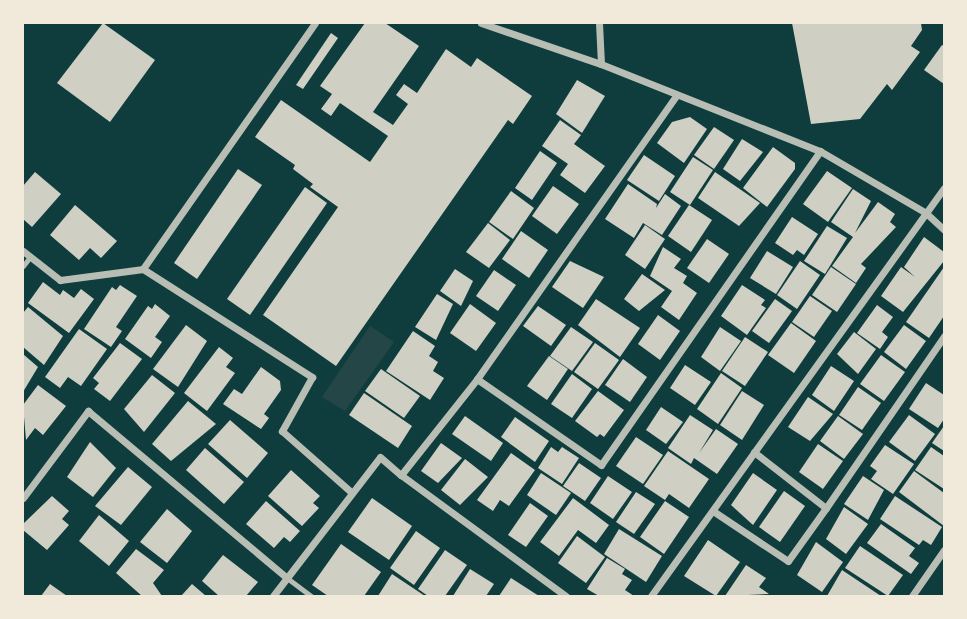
<!DOCTYPE html>
<html>
<head>
<meta charset="utf-8">
<style>
	body { margin:0 }
	#map { position:relative; width:967px; height:619px; overflow:hidden; background:#0f3d3e; font-family:Mulish,sans-serif }
	div>[style] { position:absolute }
	[style*='--x'] { left:calc(var(--x)*1px); top:calc(var(--y)*1px); width:calc(var(--w)*1px); rotate:calc(var(--a)*1deg) }
	.green>* { inset:0; background:#244646 }
	.building>* { inset:0; background:#cfcfc3 }
	.service>* { height:5px; margin:-2.5px; padding:0 2.5px; transform-origin:2.5px; border-radius:2.5px; background:#b8beb3 }
	.minor>* { height:7px; margin:-3.5px; padding:0 3.5px; transform-origin:3.5px; border-radius:3.5px; background:#b8beb3 }
	span { translate:-50% -50%; white-space:nowrap; text-align:center; line-height:1.15; -webkit-text-stroke:7px #f1e9da; paint-order:stroke }
	.frame { position:absolute; inset:0; border:24px solid #f1e9da; pointer-events:none }
</style>
</head>
<body>
<div id="map">
	<div class="green">
		<i style="clip-path:polygon(370px 326px,394px 342px,345px 411px,322px 397px)"></i>
	</div>
	<div class="building">
		<i style="clip-path:polygon(103px 23px,155px 60px,110px 122px,57px 83px)"></i>
		<i style="clip-path:polygon(365px 23px,385px 23px,419px 46px,373px 112px,393px 125px,408px 104px,396px 95px,404px 84px,417px 93px,446px 49px,471px 67px,477px 58px,532px 96px,513px 124px,508px 120px,336px 366px,263px 315px,338px 207px,310px 187px,313px 184px,293px 169px,295px 165px,255px 137px,281px 100px,370px 162px,388px 136px,340px 103px,331px 116px,321px 109px,332px 94px,320px 86px)"></i>
		<i style="clip-path:polygon(792px 23px,921px 23px,922px 30px,911px 46px,920px 52px,892px 90px,887px 84px,860px 119px,811px 124px)"></i>
		<i style="clip-path:polygon(331px 33px,338px 38px,303px 89px,296px 85px)"></i>
		<i style="clip-path:polygon(942px 45px,944px 46px,944px 84px,924px 70px)"></i>
		<i style="clip-path:polygon(577px 80px,605px 96px,582px 133px,556px 114px)"></i>
		<i style="clip-path:polygon(690px 117px,707px 129px,684px 163px,657px 143px,672px 122px)"></i>
		<i style="clip-path:polygon(560px 120px,581px 135px,574px 144px,605px 166px,585px 193px,560px 175px,568px 164px,542px 146px)"></i>
		<i style="clip-path:polygon(714px 127px,734px 140px,714px 169px,694px 155px)"></i>
		<i style="clip-path:polygon(742px 139px,763px 152px,740px 181px,723px 169px)"></i>
		<i style="clip-path:polygon(773px 147px,795px 163px,795px 169px,767px 207px,743px 188px)"></i>
		<i style="clip-path:polygon(540px 151px,557px 163px,532px 200px,515px 188px)"></i>
		<i style="clip-path:polygon(644px 155px,675px 176px,659px 201px,627px 180px)"></i>
		<i style="clip-path:polygon(693px 157px,713px 170px,690px 205px,670px 192px)"></i>
		<i style="clip-path:polygon(238px 169px,262px 185px,197px 279px,174px 263px)"></i>
		<i style="clip-path:polygon(827px 171px,852px 188px,828px 222px,803px 204px)"></i>
		<i style="clip-path:polygon(35px 172px,61px 194px,32px 227px,23px 219px,23px 186px)"></i>
		<i style="clip-path:polygon(715px 172px,760px 203px,739px 226px,698px 198px)"></i>
		<i style="clip-path:polygon(628px 184px,657px 204px,656px 208px,665px 194px,681px 206px,662px 235px,643px 223px,634px 238px,605px 219px)"></i>
		<i style="clip-path:polygon(553px 186px,579px 204px,557px 234px,532px 216px)"></i>
		<i style="clip-path:polygon(305px 187px,327px 203px,250px 315px,227px 299px)"></i>
		<i style="clip-path:polygon(853px 189px,871px 201px,855px 233px,878px 202px,895px 214px,890px 222px,896px 227px,861px 264px,866px 268px,856px 283px,832px 266px,853px 237px,831px 222px)"></i>
		<i style="clip-path:polygon(511px 191px,534px 208px,513px 239px,489px 222px)"></i>
		<i style="clip-path:polygon(75px 205px,117px 241px,101px 258px,90px 248px,79px 260px,50px 235px)"></i>
		<i style="clip-path:polygon(689px 205px,712px 220px,691px 252px,668px 236px)"></i>
		<i style="clip-path:polygon(792px 217px,818px 234px,804px 255px,797px 250px,793px 255px,775px 243px)"></i>
		<i style="clip-path:polygon(488px 223px,510px 240px,489px 268px,466px 252px)"></i>
		<i style="clip-path:polygon(645px 225px,665px 239px,645px 269px,625px 255px)"></i>
		<i style="clip-path:polygon(827px 226px,847px 238px,825px 274px,804px 261px)"></i>
		<i style="clip-path:polygon(521px 231px,548px 250px,529px 278px,502px 259px)"></i>
		<i style="clip-path:polygon(924px 237px,944px 252px,944px 261px,903px 312px,881px 296px,901px 267px,915px 277px,904px 267px)"></i>
		<i style="clip-path:polygon(707px 239px,729px 254px,709px 283px,687px 268px)"></i>
		<i style="clip-path:polygon(663px 247px,681px 259px,674px 268px,687px 276px,683px 283px,697px 293px,679px 320px,661px 307px,672px 291px,650px 276px)"></i>
		<i style="clip-path:polygon(767px 251px,793px 267px,776px 294px,750px 278px)"></i>
		<i style="clip-path:polygon(570px 261px,604px 277px,583px 308px,552px 287px)"></i>
		<i style="clip-path:polygon(800px 261px,820px 275px,797px 309px,777px 295px)"></i>
		<i style="clip-path:polygon(831px 267px,856px 284px,837px 312px,812px 295px)"></i>
		<i style="clip-path:polygon(944px 267px,944px 316px,929px 338px,906px 322px)"></i>
		<i style="clip-path:polygon(455px 269px,473px 281px,461px 306px,440px 291px)"></i>
		<i style="clip-path:polygon(494px 270px,516px 285px,498px 311px,476px 296px)"></i>
		<i style="clip-path:polygon(642px 274px,665px 290px,639px 311px,624px 299px)"></i>
		<i style="clip-path:polygon(43px 282px,60px 295px,63px 290px,74px 298px,81px 289px,94px 299px,69px 333px,28px 303px)"></i>
		<i style="clip-path:polygon(120px 285px,137px 296px,116px 327px,122px 331px,111px 347px,84px 329px,112px 287px,116px 290px)"></i>
		<i style="clip-path:polygon(742px 285px,765px 300px,761px 305px,766px 308px,747px 335px,721px 316px)"></i>
		<i style="clip-path:polygon(437px 294px,453px 304px,436px 340px,415px 327px)"></i>
		<i style="clip-path:polygon(810px 296px,832px 311px,814px 337px,792px 322px)"></i>
		<i style="clip-path:polygon(596px 299px,640px 328px,620px 357px,578px 325px)"></i>
		<i style="clip-path:polygon(775px 299px,792px 311px,769px 343px,752px 331px)"></i>
		<i style="clip-path:polygon(155px 304px,170px 316px,155px 337px,162px 342px,151px 358px,125px 339px,148px 306px,152px 309px)"></i>
		<i style="clip-path:polygon(470px 304px,496px 323px,476px 351px,450px 333px)"></i>
		<i style="clip-path:polygon(877px 305px,893px 317px,882px 332px,888px 337px,880px 349px,857px 333px)"></i>
		<i style="clip-path:polygon(538px 306px,566px 325px,551px 346px,523px 326px)"></i>
		<i style="clip-path:polygon(28px 307px,63px 336px,44px 365px,23px 347px,23px 313px)"></i>
		<i style="clip-path:polygon(658px 315px,680px 331px,660px 360px,638px 344px)"></i>
		<i style="clip-path:polygon(791px 323px,816px 341px,794px 373px,768px 355px)"></i>
		<i style="clip-path:polygon(186px 325px,207px 341px,178px 387px,153px 369px)"></i>
		<i style="clip-path:polygon(904px 325px,926px 341px,906px 369px,884px 352px)"></i>
		<i style="clip-path:polygon(571px 327px,593px 342px,572px 371px,550px 356px)"></i>
		<i style="clip-path:polygon(720px 327px,741px 341px,720px 371px,701px 357px)"></i>
		<i style="clip-path:polygon(79px 329px,107px 349px,81px 386px,68px 377px,60px 388px,45px 377px)"></i>
		<i style="clip-path:polygon(413px 331px,435px 346px,429px 356px,438px 362px,433px 371px,444px 378px,430px 400px,386px 371px)"></i>
		<i style="clip-path:polygon(854px 332px,876px 349px,858px 374px,837px 354px)"></i>
		<i style="clip-path:polygon(745px 337px,768px 352px,745px 386px,722px 371px)"></i>
		<i style="clip-path:polygon(120px 343px,142px 359px,110px 401px,94px 389px,99px 383px,93px 378px)"></i>
		<i style="clip-path:polygon(595px 343px,619px 360px,598px 389px,574px 372px)"></i>
		<i style="clip-path:polygon(219px 347px,233px 358px,226px 367px,235px 373px,207px 411px,184px 393px)"></i>
		<i style="clip-path:polygon(23px 354px,38px 367px,23px 392px)"></i>
		<i style="clip-path:polygon(881px 355px,905px 372px,884px 401px,860px 384px)"></i>
		<i style="clip-path:polygon(549px 356px,568px 369px,547px 400px,527px 386px)"></i>
		<i style="clip-path:polygon(623px 359px,647px 377px,630px 402px,605px 385px)"></i>
		<i style="clip-path:polygon(685px 365px,711px 382px,695px 405px,670px 388px)"></i>
		<i style="clip-path:polygon(831px 366px,854px 381px,834px 411px,812px 395px)"></i>
		<i style="clip-path:polygon(261px 367px,280px 381px,281px 390px,264px 414px,269px 418px,261px 429px,223px 404px,234px 389px,242px 394px)"></i>
		<i style="clip-path:polygon(381px 369px,420px 396px,404px 418px,365px 391px)"></i>
		<i style="clip-path:polygon(721px 373px,742px 388px,718px 424px,697px 409px)"></i>
		<i style="clip-path:polygon(572px 374px,592px 389px,572px 418px,551px 404px)"></i>
		<i style="clip-path:polygon(152px 375px,175px 393px,144px 432px,124px 409px)"></i>
		<i style="clip-path:polygon(926px 383px,944px 395px,944px 419px,938px 428px,909px 409px)"></i>
		<i style="clip-path:polygon(38px 385px,66px 406px,43px 435px,35px 428px,26px 440px,23px 405px)"></i>
		<i style="clip-path:polygon(858px 387px,881px 403px,862px 430px,839px 415px)"></i>
		<i style="clip-path:polygon(598px 391px,624px 410px,604px 437px,600px 434px,597px 437px,575px 421px)"></i>
		<i style="clip-path:polygon(742px 391px,764px 405px,742px 440px,720px 425px)"></i>
		<i style="clip-path:polygon(364px 393px,412px 426px,398px 448px,349px 415px)"></i>
		<i style="clip-path:polygon(808px 397px,833px 414px,810px 441px,788px 427px)"></i>
		<i style="clip-path:polygon(188px 401px,216px 424px,171px 461px,152px 444px)"></i>
		<i style="clip-path:polygon(661px 407px,683px 422px,666px 444px,646px 430px)"></i>
		<i style="clip-path:polygon(690px 415px,713px 430px,699px 453px,716px 429px,738px 444px,717px 474px,694px 458px,691px 464px,668px 448px)"></i>
		<i style="clip-path:polygon(909px 415px,935px 434px,915px 461px,889px 442px)"></i>
		<i style="clip-path:polygon(465px 416px,503px 443px,491px 461px,452px 434px)"></i>
		<i style="clip-path:polygon(838px 416px,863px 434px,844px 459px,820px 441px)"></i>
		<i style="clip-path:polygon(515px 417px,549px 441px,535px 462px,501px 437px)"></i>
		<i style="clip-path:polygon(230px 420px,268px 453px,247px 478px,208px 444px)"></i>
		<i style="clip-path:polygon(944px 426px,944px 451px,932px 443px)"></i>
		<i style="clip-path:polygon(636px 437px,663px 455px,643px 484px,616px 466px)"></i>
		<i style="clip-path:polygon(90px 442px,116px 468px,93px 497px,67px 477px)"></i>
		<i style="clip-path:polygon(441px 443px,462px 458px,438px 483px,421px 471px)"></i>
		<i style="clip-path:polygon(818px 444px,843px 461px,823px 489px,799px 472px)"></i>
		<i style="clip-path:polygon(885px 445px,914px 464px,893px 494px,871px 479px,877px 471px,870px 466px)"></i>
		<i style="clip-path:polygon(551px 447px,558px 452px,562px 447px,579px 458px,562px 484px,538px 468px)"></i>
		<i style="clip-path:polygon(931px 447px,944px 456px,944px 489px,915px 470px)"></i>
		<i style="clip-path:polygon(205px 448px,244px 482px,224px 504px,186px 470px)"></i>
		<i style="clip-path:polygon(668px 451px,709px 479px,689px 508px,669px 494px,665px 500px,644px 486px)"></i>
		<i style="clip-path:polygon(511px 453px,535px 470px,509px 506px,500px 500px,493px 511px,477px 500px)"></i>
		<i style="clip-path:polygon(465px 459px,488px 477px,460px 505px,441px 490px)"></i>
		<i style="clip-path:polygon(579px 463px,601px 478px,585px 501px,563px 486px)"></i>
		<i style="clip-path:polygon(128px 467px,152px 487px,121px 525px,95px 506px)"></i>
		<i style="clip-path:polygon(291px 470px,320px 496px,313px 503px,319px 508px,302px 526px,268px 496px)"></i>
		<i style="clip-path:polygon(914px 471px,944px 493px,944px 526px,899px 492px)"></i>
		<i style="clip-path:polygon(541px 473px,571px 493px,556px 515px,527px 495px)"></i>
		<i style="clip-path:polygon(753px 473px,777px 490px,753px 525px,731px 505px)"></i>
		<i style="clip-path:polygon(608px 476px,632px 492px,613px 519px,590px 503px)"></i>
		<i style="clip-path:polygon(863px 476px,884px 490px,868px 520px,844px 504px)"></i>
		<i style="clip-path:polygon(784px 491px,805px 506px,780px 542px,759px 527px)"></i>
		<i style="clip-path:polygon(636px 492px,655px 504px,634px 534px,616px 522px)"></i>
		<i style="clip-path:polygon(52px 496px,69px 511px,62px 519px,69px 525px,47px 550px,23px 530px,23px 524px)"></i>
		<i style="clip-path:polygon(895px 496px,942px 527px,931px 545px,923px 540px,919px 545px,880px 519px)"></i>
		<i style="clip-path:polygon(372px 498px,412px 526px,389px 560px,348px 532px)"></i>
		<i style="clip-path:polygon(573px 498px,609px 525px,596px 543px,578px 530px,559px 556px,540px 542px)"></i>
		<i style="clip-path:polygon(266px 501px,300px 531px,290px 542px,284px 537px,274px 548px,246px 524px)"></i>
		<i style="clip-path:polygon(665px 501px,689px 517px,664px 554px,640px 537px)"></i>
		<i style="clip-path:polygon(530px 503px,548px 516px,526px 547px,508px 535px)"></i>
		<i style="clip-path:polygon(844px 507px,868px 524px,846px 554px,826px 539px)"></i>
		<i style="clip-path:polygon(167px 509px,192px 531px,167px 563px,140px 542px)"></i>
		<i style="clip-path:polygon(99px 515px,129px 541px,109px 566px,79px 541px)"></i>
		<i style="clip-path:polygon(881px 524px,915px 548px,909px 556px,919px 563px,911px 574px,867px 543px)"></i>
		<i style="clip-path:polygon(619px 529px,662px 556px,646px 582px,604px 554px)"></i>
		<i style="clip-path:polygon(416px 531px,440px 548px,414px 585px,390px 568px)"></i>
		<i style="clip-path:polygon(577px 536px,605px 557px,586px 583px,558px 563px)"></i>
		<i style="clip-path:polygon(708px 540px,740px 562px,716px 596px,684px 576px)"></i>
		<i style="clip-path:polygon(816px 542px,843px 562px,822px 592px,797px 575px)"></i>
		<i style="clip-path:polygon(341px 544px,381px 572px,364px 596px,328px 596px,312px 585px)"></i>
		<i style="clip-path:polygon(860px 546px,903px 575px,888px 596px,845px 568px)"></i>
		<i style="clip-path:polygon(136px 549px,164px 570px,153px 583px,162px 596px,142px 596px,116px 573px)"></i>
		<i style="clip-path:polygon(445px 550px,467px 565px,445px 596px,428px 596px,418px 589px)"></i>
		<i style="clip-path:polygon(223px 555px,258px 582px,246px 596px,219px 596px,202px 581px)"></i>
		<i style="clip-path:polygon(607px 558px,625px 569px,622px 574px,632px 580px,625px 590px,634px 596px,599px 596px,587px 589px)"></i>
		<i style="clip-path:polygon(746px 565px,766px 578px,759px 587px,769px 594px,725px 596px)"></i>
		<i style="clip-path:polygon(470px 569px,494px 584px,486px 596px,453px 596px)"></i>
		<i style="clip-path:polygon(842px 570px,881px 596px,827px 596px)"></i>
		<i style="clip-path:polygon(392px 574px,425px 596px,378px 596px)"></i>
		<i style="clip-path:polygon(511px 578px,539px 596px,499px 596px)"></i>
		<i style="clip-path:polygon(50px 584px,67px 596px,41px 596px)"></i>
		<i style="clip-path:polygon(192px 584px,206px 596px,181px 596px)"></i>
	</div>
	<div class="service">
		<i style="--x:23;--y:266;--w:11;--a:-52"></i>
		<i style="--x:287;--y:578;--w:30;--a:37"></i>
	</div>
	<div class="minor">
		<i style="--x:315;--y:23;--w:300;--a:125"></i>
		<i style="--x:143;--y:269;--w:201;--a:32.6"></i>
		<i style="--x:312;--y:377;--w:62;--a:119.1"></i>
		<i style="--x:282;--y:431;--w:92;--a:41.5"></i>
		<i style="--x:481;--y:23;--w:127;--a:18.9"></i>
		<i style="--x:601;--y:64;--w:236;--a:21.7"></i>
		<i style="--x:820;--y:151;--w:123;--a:30.3"></i>
		<i style="--x:926;--y:213;--w:25;--a:43"></i>
		<i style="--x:599;--y:23;--w:41;--a:87.2"></i>
		<i style="--x:23;--y:251;--w:47;--a:38.1"></i>
		<i style="--x:60;--y:280;--w:84;--a:-7.5"></i>
		<i style="--x:477;--y:379;--w:151;--a:34.7"></i>
		<i style="--x:601;--y:465;--w:383;--a:-55.1"></i>
		<i style="--x:754;--y:452;--w:91;--a:37.9"></i>
		<i style="--x:826;--y:508;--w:209;--a:-55.5"></i>
		<i style="--x:401;--y:475;--w:205;--a:36.3"></i>
		<i style="--x:23;--y:498;--w:109;--a:-53.2"></i>
		<i style="--x:88;--y:411;--w:260;--a:40"></i>
		<i style="--x:713;--y:511;--w:90;--a:33.7"></i>
		<i style="--x:788;--y:561;--w:65;--a:-54.4"></i>
		<i style="--x:273;--y:596;--w:175;--a:-52.4"></i>
		<i style="--x:380;--y:457;--w:28;--a:41"></i>
		<i style="--x:401;--y:475;--w:122;--a:-51.6"></i>
		<i style="--x:477;--y:379;--w:346;--a:-54.9"></i>
		<i style="--x:651;--y:596;--w:502;--a:-54.32"></i>
		<i style="--x:912;--y:596;--w:56;--a:-55.2"></i>
	</div>
	<div class="frame"></div>
</div>
</body>
</html>
